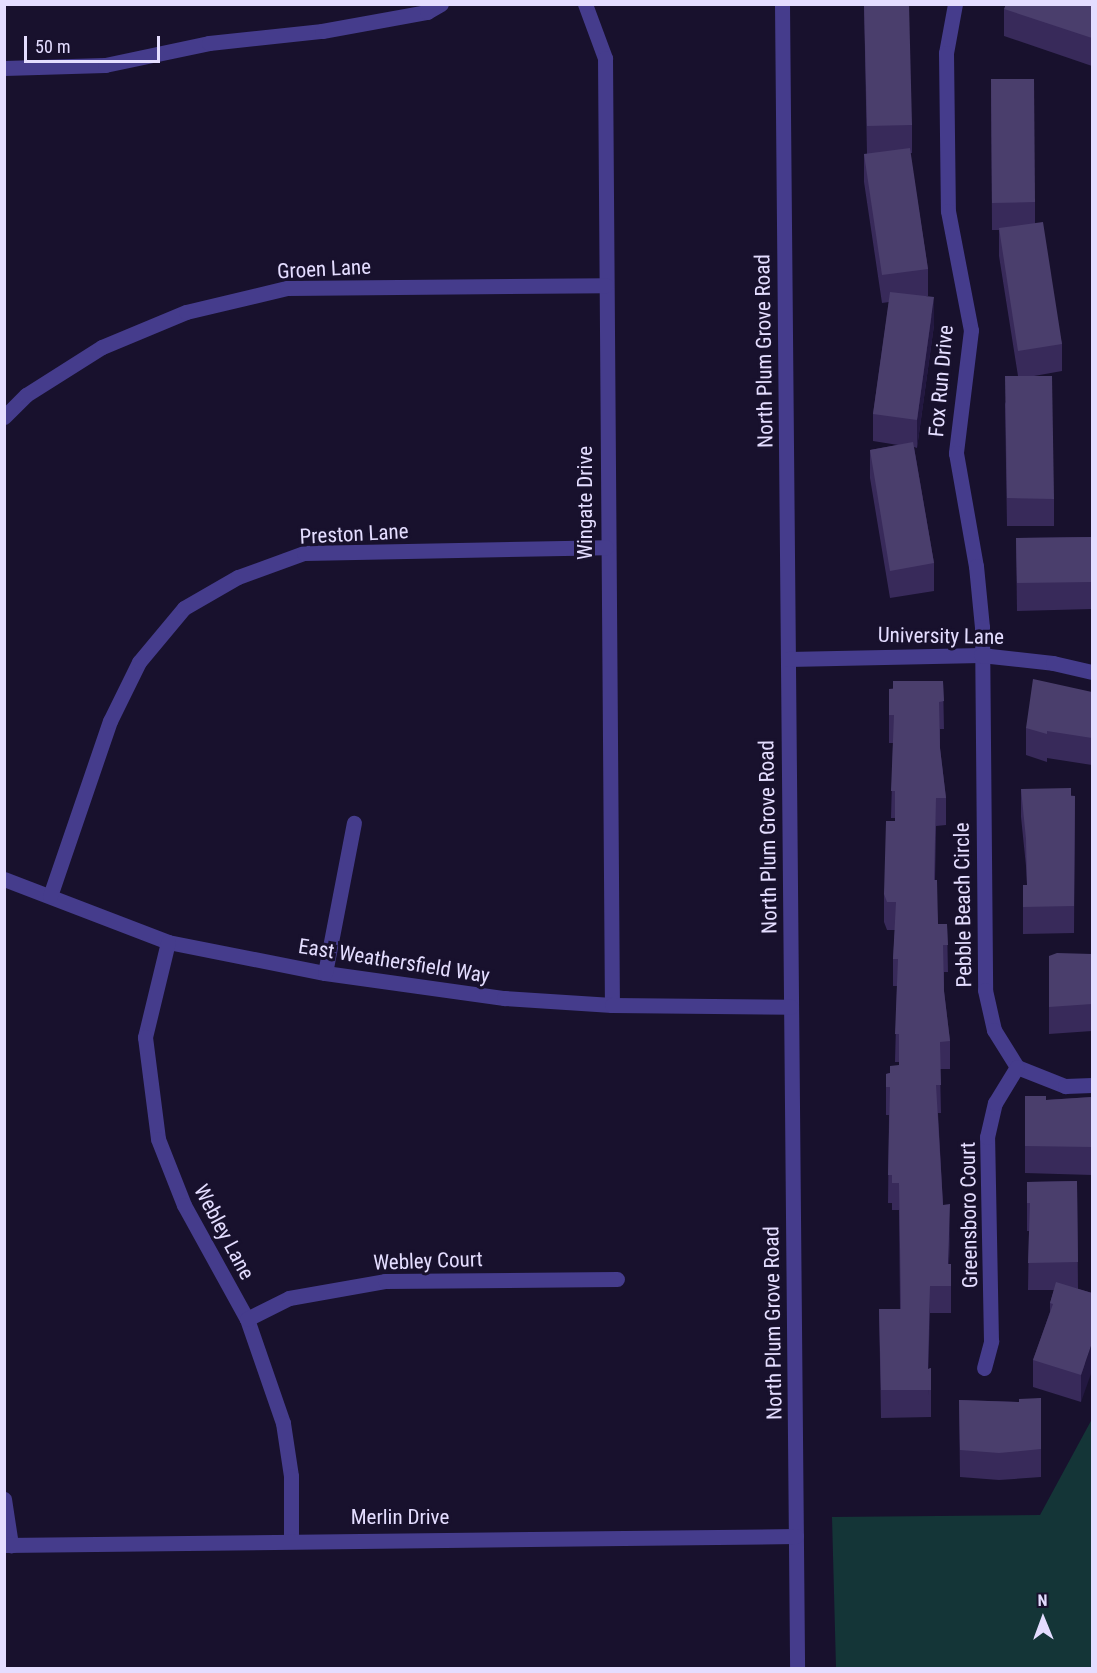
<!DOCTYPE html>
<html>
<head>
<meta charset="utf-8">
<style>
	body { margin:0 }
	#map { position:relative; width:1097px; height:1673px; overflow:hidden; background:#18112d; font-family:"Roboto Condensed",sans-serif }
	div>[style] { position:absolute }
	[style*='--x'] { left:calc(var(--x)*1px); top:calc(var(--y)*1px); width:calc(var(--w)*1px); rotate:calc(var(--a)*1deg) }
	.green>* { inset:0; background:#143537 }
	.minor>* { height:15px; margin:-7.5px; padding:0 7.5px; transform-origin:7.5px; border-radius:7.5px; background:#453c8c }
	.wall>* { inset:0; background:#382a5a }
	.shaded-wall>* { inset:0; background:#231841 }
	.building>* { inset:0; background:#4a3e6c }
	span { translate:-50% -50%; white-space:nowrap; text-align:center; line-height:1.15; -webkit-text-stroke:6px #18112d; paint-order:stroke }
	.street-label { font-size:21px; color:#e4ddff }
	.frame { position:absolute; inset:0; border:6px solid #e4ddff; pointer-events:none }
	.north { position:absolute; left:1013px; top:1589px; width:60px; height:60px; -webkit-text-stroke:4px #18112d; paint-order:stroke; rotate:359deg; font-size:16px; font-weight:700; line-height:24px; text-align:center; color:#e4ddff }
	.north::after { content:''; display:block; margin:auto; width:21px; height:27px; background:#e4ddff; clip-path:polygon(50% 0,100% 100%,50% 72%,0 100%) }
	.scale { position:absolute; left:24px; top:36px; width:136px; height:27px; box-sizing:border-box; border:3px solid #e4ddff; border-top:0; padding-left:8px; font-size:18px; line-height:21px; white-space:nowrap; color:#e4ddff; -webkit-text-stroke:4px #18112d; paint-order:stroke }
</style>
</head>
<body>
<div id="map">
	<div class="green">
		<i style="clip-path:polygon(1092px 1419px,1092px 1668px,836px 1668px,832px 1517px,1040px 1515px)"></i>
	</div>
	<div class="minor">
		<i style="--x:585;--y:4;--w:58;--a:69.7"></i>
		<i style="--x:605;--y:58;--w:947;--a:89.58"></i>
		<i style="--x:782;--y:4;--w:1664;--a:89.48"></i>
		<i style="--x:955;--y:4;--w:50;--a:100.4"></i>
		<i style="--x:946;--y:53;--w:158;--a:89.3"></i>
		<i style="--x:948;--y:211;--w:121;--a:79.1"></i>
		<i style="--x:971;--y:330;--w:124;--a:97"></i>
		<i style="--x:956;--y:453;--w:115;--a:80"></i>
		<i style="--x:976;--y:566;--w:61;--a:84.4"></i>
		<i style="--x:982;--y:627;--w:363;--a:89.5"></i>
		<i style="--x:985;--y:990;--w:41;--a:77.3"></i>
		<i style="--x:994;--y:1030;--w:44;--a:58.1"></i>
		<i style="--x:1017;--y:1067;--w:52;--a:21.6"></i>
		<i style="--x:1065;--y:1086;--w:27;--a:-2"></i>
		<i style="--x:4;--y:68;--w:101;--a:-1.7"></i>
		<i style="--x:105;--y:65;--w:106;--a:-11.9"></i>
		<i style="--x:209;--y:43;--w:114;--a:-6.1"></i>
		<i style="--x:322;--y:31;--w:107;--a:-10.3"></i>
		<i style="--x:427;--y:12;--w:16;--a:-30"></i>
		<i style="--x:4;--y:417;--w:31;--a:-45"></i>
		<i style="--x:26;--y:395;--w:90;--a:-32.3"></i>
		<i style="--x:102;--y:347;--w:91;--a:-22.6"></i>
		<i style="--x:186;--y:312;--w:104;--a:-13.4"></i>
		<i style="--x:287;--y:288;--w:319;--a:-0.5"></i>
		<i style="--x:788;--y:659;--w:193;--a:-1.2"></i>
		<i style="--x:981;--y:655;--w:72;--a:6.3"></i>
		<i style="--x:1053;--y:663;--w:40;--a:13"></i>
		<i style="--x:4;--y:879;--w:176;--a:21"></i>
		<i style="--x:168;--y:942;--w:160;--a:11.2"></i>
		<i style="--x:325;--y:973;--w:181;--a:8"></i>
		<i style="--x:504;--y:998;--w:108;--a:3.7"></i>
		<i style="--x:612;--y:1005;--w:179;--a:0.6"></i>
		<i style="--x:50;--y:896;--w:185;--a:-71.1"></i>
		<i style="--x:110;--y:721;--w:66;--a:-63.8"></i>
		<i style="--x:139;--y:662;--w:70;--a:-50.2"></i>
		<i style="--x:184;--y:608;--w:62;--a:-29.9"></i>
		<i style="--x:238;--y:577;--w:70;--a:-20"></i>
		<i style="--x:304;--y:553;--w:302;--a:-1.1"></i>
		<i style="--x:168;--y:942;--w:98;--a:103.6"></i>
		<i style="--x:145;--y:1037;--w:103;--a:82.7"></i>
		<i style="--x:158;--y:1139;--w:71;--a:68.5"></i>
		<i style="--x:184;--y:1205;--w:130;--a:61.1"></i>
		<i style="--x:247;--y:1319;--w:110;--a:70.9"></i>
		<i style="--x:283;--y:1423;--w:54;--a:81.4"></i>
		<i style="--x:291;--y:1476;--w:63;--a:90"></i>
		<i style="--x:325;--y:973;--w:153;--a:-79.1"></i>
		<i style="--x:247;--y:1319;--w:47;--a:-26.6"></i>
		<i style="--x:289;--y:1298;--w:97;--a:-10"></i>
		<i style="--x:385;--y:1281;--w:232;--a:-0.5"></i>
		<i style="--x:984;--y:1368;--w:28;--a:-75"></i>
		<i style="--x:991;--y:1341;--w:204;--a:-91.1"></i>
		<i style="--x:987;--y:1137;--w:35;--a:-77"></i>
		<i style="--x:995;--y:1103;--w:42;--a:-58.6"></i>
		<i style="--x:4;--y:1499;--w:47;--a:81.3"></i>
		<i style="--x:4;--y:1545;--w:792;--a:-0.65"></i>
	</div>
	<div class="wall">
		<i style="clip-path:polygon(864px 4px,912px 125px,912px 153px,910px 153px,928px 269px,928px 296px,926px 296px,934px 325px,917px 448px,914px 447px,934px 563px,934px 591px,890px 598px,870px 478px,870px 450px,898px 445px,873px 441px,873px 414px,889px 302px,882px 303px,864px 182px,864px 154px,867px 154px)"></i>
		<i style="clip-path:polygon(1092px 4px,1092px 66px,1004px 36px,1004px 9px)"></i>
		<i style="clip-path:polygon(991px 79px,1035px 202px,1035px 223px,1062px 344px,1062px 371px,1034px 376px,1054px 499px,1054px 526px,1007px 526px,1005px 404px,1018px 376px,999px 256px,999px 230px,992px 230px)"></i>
		<i style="clip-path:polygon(1092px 537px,1092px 609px,1017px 611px,1016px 538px)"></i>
		<i style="clip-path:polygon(943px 681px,944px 729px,940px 729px,940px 748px,946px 798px,946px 825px,936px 826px,935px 880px,938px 924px,947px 924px,948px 972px,944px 972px,944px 991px,950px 1041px,950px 1069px,940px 1069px,941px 1113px,938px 1113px,943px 1205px,950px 1232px,949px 1264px,951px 1264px,951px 1313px,930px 1313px,928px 1369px,931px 1368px,931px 1417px,881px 1418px,879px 1309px,900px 1309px,899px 1210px,892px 1210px,892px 1203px,888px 1203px,889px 1115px,886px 1115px,886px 1074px,890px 1073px,899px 1065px,899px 1062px,895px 1062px,897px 986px,893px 986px,893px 959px,895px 930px,887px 930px,884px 922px,884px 894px,895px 821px,895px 818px,891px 818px,893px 743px,889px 743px,889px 689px)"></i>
		<i style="clip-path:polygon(1092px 692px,1092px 765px,1047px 758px,1047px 762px,1026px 755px,1026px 728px)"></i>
		<i style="clip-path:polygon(1021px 789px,1075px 796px,1074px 933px,1023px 934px,1023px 885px,1027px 885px,1026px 866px,1021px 817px)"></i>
		<i style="clip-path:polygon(1092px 954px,1092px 1031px,1049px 1034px,1049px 956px)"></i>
		<i style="clip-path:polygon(1025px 1096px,1046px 1100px,1092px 1097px,1092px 1175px,1025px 1173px)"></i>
		<i style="clip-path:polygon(1077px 1181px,1078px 1289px,1092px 1293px,1081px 1402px,1033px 1387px,1033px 1360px,1050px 1312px,1050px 1303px,1054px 1290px,1028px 1290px,1029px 1231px,1027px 1231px,1027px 1182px)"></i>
		<i style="clip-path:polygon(1041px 1398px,1041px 1477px,999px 1480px,960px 1477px,959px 1400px,1019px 1402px)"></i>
	</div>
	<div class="shaded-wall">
		<i style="clip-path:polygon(934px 297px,934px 325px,917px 448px,917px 420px)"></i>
		<i style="clip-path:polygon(950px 1204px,950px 1232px,948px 1286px,948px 1264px)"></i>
		<i style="clip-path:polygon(930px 1286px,930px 1313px,928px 1396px,928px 1369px)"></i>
		<i style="clip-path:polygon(1092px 1343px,1092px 1371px,1081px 1402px,1081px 1375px)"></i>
	</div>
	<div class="building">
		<i style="clip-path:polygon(864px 4px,909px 4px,912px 125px,867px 126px)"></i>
		<i style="clip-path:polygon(1006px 4px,1092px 4px,1092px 38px,1004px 9px)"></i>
		<i style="clip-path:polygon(991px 79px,1034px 79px,1035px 202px,992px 203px)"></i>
		<i style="clip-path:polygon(910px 148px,928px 269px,882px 275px,864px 154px)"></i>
		<i style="clip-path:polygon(1043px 222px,1062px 344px,1018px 351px,999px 228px)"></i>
		<i style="clip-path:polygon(890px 292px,934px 297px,917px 420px,873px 414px)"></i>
		<i style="clip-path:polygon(1005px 376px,1052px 376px,1054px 499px,1007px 498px)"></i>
		<i style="clip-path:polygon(913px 442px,934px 563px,890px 571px,870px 450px)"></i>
		<i style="clip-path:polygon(1092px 537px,1092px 582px,1017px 583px,1016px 538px)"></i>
		<i style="clip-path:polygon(1033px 679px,1092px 692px,1092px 738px,1047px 731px,1047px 734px,1026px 728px)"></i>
		<i style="clip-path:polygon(893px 681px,943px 681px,944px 701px,939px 702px,940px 748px,946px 798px,936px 798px,934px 880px,937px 880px,938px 924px,947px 924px,948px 945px,943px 945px,944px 991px,950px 1041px,940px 1042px,941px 1085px,936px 1085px,943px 1205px,950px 1204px,948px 1264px,951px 1264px,951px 1286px,930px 1286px,928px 1369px,931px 1368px,931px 1390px,881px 1390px,879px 1309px,901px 1309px,899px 1183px,892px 1183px,892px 1175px,888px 1175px,890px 1087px,886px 1087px,886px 1074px,890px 1073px,890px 1066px,899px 1065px,899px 1034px,895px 1034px,898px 959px,893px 959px,896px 902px,887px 902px,884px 894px,886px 821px,895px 821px,895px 791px,891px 791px,894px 715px,889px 715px,889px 689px,893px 689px)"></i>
		<i style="clip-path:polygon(1071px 788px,1071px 796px,1075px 796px,1074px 906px,1023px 907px,1023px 885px,1027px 885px,1026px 839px,1021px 789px)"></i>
		<i style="clip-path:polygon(1057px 953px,1092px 954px,1092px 1004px,1049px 1007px,1049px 956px)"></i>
		<i style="clip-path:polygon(1025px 1096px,1046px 1096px,1046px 1100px,1092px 1097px,1092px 1147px,1025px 1146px)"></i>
		<i style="clip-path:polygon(1077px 1181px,1078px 1262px,1028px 1263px,1030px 1203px,1027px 1203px,1027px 1182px)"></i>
		<i style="clip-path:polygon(1056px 1282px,1092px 1293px,1092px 1343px,1081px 1375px,1033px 1360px,1053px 1304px,1050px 1303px)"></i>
		<i style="clip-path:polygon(1041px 1398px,1041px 1449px,999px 1453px,960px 1450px,959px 1400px,1019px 1402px,1019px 1399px)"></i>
	</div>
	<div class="street-label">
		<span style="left:324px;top:269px;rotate:-3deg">Groen Lane</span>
		<span style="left:764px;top:351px;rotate:-91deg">North Plum Grove Road</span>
		<span style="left:941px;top:381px;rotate:-85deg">Fox Run Drive</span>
		<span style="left:585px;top:503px;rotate:-90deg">Wingate Drive</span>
		<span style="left:354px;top:534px;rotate:-3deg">Preston Lane</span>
		<span style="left:941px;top:636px;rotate:1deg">University Lane</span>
		<span style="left:768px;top:837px;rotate:-91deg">North Plum Grove Road</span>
		<span style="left:963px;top:905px;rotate:-91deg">Pebble Beach Circle</span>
		<span style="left:394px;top:961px;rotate:9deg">East Weathersfield Way</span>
		<span style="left:969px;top:1215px;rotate:-91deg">Greensboro Court</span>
		<span style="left:224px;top:1232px;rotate:62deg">Webley Lane</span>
		<span style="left:428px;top:1261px;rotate:-2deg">Webley Court</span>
		<span style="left:773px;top:1323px;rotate:-91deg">North Plum Grove Road</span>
		<span style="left:400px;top:1517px">Merlin Drive</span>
	</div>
	<div class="frame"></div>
	<div class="north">N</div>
	<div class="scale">50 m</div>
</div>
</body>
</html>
